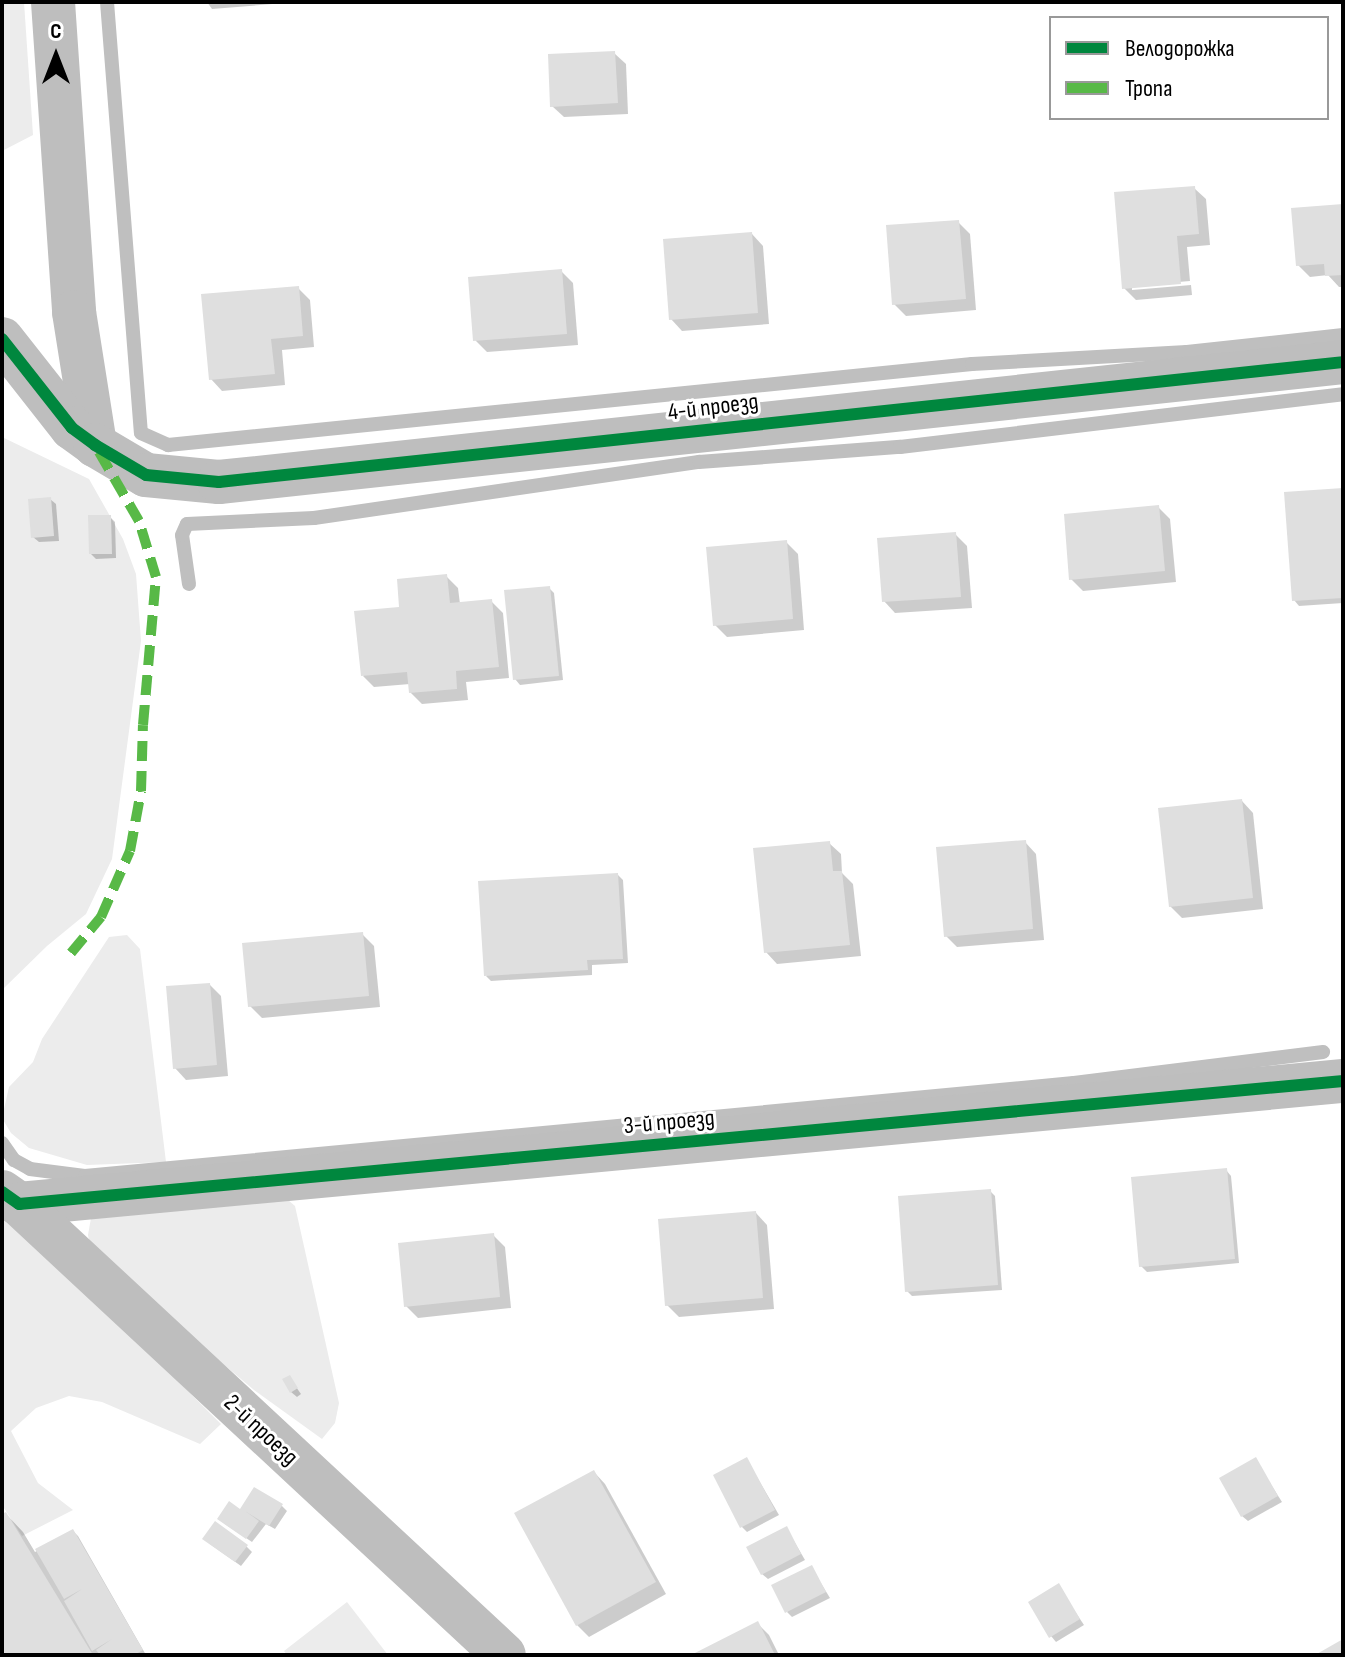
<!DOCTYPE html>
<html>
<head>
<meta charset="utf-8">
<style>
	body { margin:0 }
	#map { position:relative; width:1345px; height:1657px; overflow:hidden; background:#fff; font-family:"Sofia Sans Condensed",sans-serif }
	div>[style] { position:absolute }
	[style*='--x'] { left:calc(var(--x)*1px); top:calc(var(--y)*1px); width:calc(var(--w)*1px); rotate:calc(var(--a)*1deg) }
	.green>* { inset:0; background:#ececec }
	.shadow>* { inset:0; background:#0003 }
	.stream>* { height:14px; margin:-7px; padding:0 7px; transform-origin:7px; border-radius:7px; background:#bfbfbf }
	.building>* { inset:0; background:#dfdfdf }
	.street>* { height:44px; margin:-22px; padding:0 22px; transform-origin:22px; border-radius:22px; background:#bebebe }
	.quiet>* { height:10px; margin-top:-5px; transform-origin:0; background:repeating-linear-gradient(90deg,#58b947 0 20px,transparent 0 30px) }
	.cycleway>* { height:12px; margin:-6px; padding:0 6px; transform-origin:6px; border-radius:6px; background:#00873e }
	span { translate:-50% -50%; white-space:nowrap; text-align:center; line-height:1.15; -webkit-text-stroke:6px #fff; paint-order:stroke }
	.street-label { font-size:24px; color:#000 }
	.frame { position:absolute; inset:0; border:4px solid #000; pointer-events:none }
	.legend { position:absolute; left:1049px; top:16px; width:280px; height:104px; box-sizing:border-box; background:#fff; border:2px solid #999; margin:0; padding:10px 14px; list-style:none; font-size:24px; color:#000 }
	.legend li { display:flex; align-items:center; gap:16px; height:40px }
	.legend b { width:40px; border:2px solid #999 }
	.north { position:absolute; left:16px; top:16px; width:80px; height:80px; -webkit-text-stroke:6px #fff; paint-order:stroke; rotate:0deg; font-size:22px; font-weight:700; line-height:32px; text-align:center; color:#000 }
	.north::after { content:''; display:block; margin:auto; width:28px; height:36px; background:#000; clip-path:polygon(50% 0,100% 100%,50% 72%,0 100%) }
</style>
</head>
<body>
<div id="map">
	<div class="green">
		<i style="clip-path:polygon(2px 2px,24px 2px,33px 135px,2px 151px)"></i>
		<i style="clip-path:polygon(2px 437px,89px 479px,123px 539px,136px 574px,141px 641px,112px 859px,86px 914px,47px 946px,2px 990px)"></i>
		<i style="clip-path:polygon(127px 935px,140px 949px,166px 1162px,87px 1165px,29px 1148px,11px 1133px,2px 1118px,9px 1087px,33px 1062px,42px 1039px,109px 937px)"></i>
		<i style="clip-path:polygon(281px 1194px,295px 1206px,339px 1403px,335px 1423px,322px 1439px,254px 1390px,197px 1342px,89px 1240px,88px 1235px,91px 1218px)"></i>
		<i style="clip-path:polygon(2px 1211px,33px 1237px,221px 1424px,200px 1444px,102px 1402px,69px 1396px,36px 1408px,11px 1431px,38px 1483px,73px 1510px,22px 1536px,2px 1505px)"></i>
		<i style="clip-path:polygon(347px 1602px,388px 1655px,287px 1655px,284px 1651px)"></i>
	</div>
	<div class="shadow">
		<i style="clip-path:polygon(207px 2px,297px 2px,212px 9px)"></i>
		<i style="clip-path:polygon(614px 53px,626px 64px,628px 114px,564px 117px,552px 106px)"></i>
		<i style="clip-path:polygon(1194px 188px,1206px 199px,1210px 245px,1187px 247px,1190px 281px,1132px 286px,1132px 290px,1191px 285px,1192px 295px,1136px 300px,1124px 288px)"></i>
		<i style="clip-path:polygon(1343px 206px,1343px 287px,1339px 287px,1328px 275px,1310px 277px,1298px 265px)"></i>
		<i style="clip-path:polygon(958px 222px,970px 234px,976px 310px,906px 316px,894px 304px)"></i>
		<i style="clip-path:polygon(752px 234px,763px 246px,769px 324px,682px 331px,671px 319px)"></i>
		<i style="clip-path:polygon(561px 271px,573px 283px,578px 345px,487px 352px,475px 340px)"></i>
		<i style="clip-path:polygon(298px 288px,310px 300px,314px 347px,282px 350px,285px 385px,222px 391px,211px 379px)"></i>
		<i style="clip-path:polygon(1343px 490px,1343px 603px,1299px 606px,1294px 600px)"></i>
		<i style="clip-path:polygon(50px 499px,56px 504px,59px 541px,39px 542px,33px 537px)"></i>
		<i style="clip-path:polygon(1158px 507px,1170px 519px,1176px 582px,1083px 591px,1071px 579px)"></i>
		<i style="clip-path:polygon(110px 517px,115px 522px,116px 558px,96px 559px,91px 554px)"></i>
		<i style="clip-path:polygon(955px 534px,967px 546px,972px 608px,895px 613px,884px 601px)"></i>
		<i style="clip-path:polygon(786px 542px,798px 554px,804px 630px,727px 637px,715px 625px)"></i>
		<i style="clip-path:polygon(447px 577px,458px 588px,460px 604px,491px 601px,503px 613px,509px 678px,466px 682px,468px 700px,422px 704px,410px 692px,410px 684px,374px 687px,363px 676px)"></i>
		<i style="clip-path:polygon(549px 588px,554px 593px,563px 680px,520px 685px,515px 679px)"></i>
		<i style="clip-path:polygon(1242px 801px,1253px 813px,1263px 909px,1182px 918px,1170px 906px)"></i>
		<i style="clip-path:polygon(1025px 842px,1036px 854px,1044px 940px,957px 947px,946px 936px)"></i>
		<i style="clip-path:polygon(829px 843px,841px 854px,842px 873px,853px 884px,861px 956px,777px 964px,766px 952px)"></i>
		<i style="clip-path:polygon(618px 875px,623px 880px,628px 963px,592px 965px,592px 975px,491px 981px,486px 976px)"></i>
		<i style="clip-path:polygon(362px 934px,374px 946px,380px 1007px,262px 1018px,250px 1006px)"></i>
		<i style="clip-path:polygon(210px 985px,221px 996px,228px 1076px,186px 1080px,175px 1068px)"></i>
		<i style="clip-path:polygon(1226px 1170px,1231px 1176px,1239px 1263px,1147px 1272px,1141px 1266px)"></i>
		<i style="clip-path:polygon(990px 1191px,995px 1196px,1002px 1290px,912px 1296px,907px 1291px)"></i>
		<i style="clip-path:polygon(756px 1213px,767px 1225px,774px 1309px,679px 1317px,667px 1305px)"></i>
		<i style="clip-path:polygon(493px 1235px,505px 1247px,511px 1308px,418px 1318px,406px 1306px)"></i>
		<i style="clip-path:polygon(289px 1377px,301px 1394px,297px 1397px,291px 1392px)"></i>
		<i style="clip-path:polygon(1255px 1459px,1282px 1502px,1248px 1521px,1242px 1516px)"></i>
		<i style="clip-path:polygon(747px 1460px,779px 1515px,747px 1532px,742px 1527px)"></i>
		<i style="clip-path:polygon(594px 1472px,605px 1484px,666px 1594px,589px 1637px,577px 1625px)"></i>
		<i style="clip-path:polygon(282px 1506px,287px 1511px,275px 1529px,266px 1524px,252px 1542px,225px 1524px,241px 1511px)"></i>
		<i style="clip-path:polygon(6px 1514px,23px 1532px,35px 1552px,73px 1531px,78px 1536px,146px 1655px,2px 1655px,2px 1516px)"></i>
		<i style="clip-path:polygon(787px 1529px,805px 1560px,768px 1579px,762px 1574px)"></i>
		<i style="clip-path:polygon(210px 1544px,246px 1546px,252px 1552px,241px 1566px)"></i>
		<i style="clip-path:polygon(811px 1567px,830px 1598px,792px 1617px,787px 1612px)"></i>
		<i style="clip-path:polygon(1058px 1586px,1084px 1625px,1056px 1642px,1051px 1636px)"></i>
		<i style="clip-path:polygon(757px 1623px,769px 1635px,779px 1655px,696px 1655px)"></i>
	</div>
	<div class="stream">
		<i style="--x:107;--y:2;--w:432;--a:85.5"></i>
		<i style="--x:141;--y:433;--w:30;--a:24"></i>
		<i style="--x:168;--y:445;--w:808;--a:-5.75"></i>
		<i style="--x:972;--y:364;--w:215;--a:-3.2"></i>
		<i style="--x:1187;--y:352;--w:157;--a:-6.2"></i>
		<i style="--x:189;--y:584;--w:49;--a:-98.1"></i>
		<i style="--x:182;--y:535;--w:12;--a:-66"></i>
		<i style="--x:187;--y:524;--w:127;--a:-2.7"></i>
		<i style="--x:314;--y:518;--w:389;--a:-8.3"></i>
		<i style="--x:699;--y:462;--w:202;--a:-4.3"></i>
		<i style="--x:900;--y:447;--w:446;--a:-6.8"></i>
		<i style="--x:2;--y:1143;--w:21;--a:55"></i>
		<i style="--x:14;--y:1160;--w:18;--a:29"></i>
		<i style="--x:30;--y:1169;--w:55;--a:7.3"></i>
		<i style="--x:85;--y:1176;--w:993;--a:-5.37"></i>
		<i style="--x:1074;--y:1083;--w:251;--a:-7.1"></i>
	</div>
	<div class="building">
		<i style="clip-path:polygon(615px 51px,618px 103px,550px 107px,548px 54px)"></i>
		<i style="clip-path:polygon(1195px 186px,1199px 234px,1177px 236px,1181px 284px,1122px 289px,1114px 192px)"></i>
		<i style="clip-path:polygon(1343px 204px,1343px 275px,1325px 276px,1324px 264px,1296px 266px,1291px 208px)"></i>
		<i style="clip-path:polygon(959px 220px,966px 299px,892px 305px,886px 225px)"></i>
		<i style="clip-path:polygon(752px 232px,758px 313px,669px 320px,663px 239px)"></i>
		<i style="clip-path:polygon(562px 269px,567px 334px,473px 341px,468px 277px)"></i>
		<i style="clip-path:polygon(299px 286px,303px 336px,271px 339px,275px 374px,209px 380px,201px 294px)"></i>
		<i style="clip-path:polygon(1343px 488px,1343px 598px,1292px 601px,1284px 492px)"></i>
		<i style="clip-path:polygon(51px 497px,54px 536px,31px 538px,28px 499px)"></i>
		<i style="clip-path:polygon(1159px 505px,1165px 571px,1069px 580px,1064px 514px)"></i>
		<i style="clip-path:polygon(88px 515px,111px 515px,112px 554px,89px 554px)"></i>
		<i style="clip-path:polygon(956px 532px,961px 597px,882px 602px,877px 538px)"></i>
		<i style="clip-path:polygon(787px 540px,793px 619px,713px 626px,706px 547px)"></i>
		<i style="clip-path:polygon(447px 574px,450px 603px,492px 599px,499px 667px,456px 671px,457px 689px,409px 693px,407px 672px,361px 676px,354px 611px,399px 607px,397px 579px)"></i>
		<i style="clip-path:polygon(550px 586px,559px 676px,513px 680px,504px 590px)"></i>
		<i style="clip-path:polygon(1242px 799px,1253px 898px,1169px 907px,1158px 808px)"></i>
		<i style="clip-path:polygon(1026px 840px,1033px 929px,944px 937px,936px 847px)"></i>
		<i style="clip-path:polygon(830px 841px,833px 871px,842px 871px,850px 945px,764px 953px,753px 848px)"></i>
		<i style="clip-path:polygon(618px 873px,623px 959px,587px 960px,588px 970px,484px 976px,478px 881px)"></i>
		<i style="clip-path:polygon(363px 932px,369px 996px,248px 1007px,242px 943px)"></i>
		<i style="clip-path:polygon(210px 983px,217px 1065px,173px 1069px,166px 986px)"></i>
		<i style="clip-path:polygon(1227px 1168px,1235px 1259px,1139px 1267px,1131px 1177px)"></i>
		<i style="clip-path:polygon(991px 1189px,998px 1285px,905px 1292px,898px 1196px)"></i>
		<i style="clip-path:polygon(756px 1211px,763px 1298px,665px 1306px,658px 1219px)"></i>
		<i style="clip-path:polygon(494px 1233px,500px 1297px,404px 1307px,398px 1243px)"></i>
		<i style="clip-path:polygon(290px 1375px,298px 1388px,290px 1393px,282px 1379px)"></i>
		<i style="clip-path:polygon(747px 1457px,775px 1510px,740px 1528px,713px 1475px)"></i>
		<i style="clip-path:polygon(1256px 1457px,1278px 1496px,1241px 1517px,1219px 1478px)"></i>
		<i style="clip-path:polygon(594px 1470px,656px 1582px,576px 1626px,514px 1513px)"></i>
		<i style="clip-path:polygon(254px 1487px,283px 1504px,269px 1526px,245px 1511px,259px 1521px,246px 1539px,217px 1519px,229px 1501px,240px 1509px)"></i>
		<i style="clip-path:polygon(6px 1512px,93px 1655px,2px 1655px,2px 1514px)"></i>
		<i style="clip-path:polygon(215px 1521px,248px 1545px,235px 1562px,202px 1539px)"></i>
		<i style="clip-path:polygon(787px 1526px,801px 1554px,761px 1575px,746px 1547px)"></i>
		<i style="clip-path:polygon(73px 1529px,143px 1650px,134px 1655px,100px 1655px,96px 1650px,112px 1639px,92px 1651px,64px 1601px,82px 1589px,64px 1599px,35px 1549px)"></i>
		<i style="clip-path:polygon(812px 1565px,826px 1592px,785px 1613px,771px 1585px)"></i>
		<i style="clip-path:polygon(1059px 1583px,1080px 1619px,1049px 1638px,1028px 1602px)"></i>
		<i style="clip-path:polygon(758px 1621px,775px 1655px,691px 1655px)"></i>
		<i style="clip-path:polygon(1343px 1639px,1343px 1655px,1315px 1655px)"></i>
	</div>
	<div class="street">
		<i style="--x:53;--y:2;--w:311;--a:86.1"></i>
		<i style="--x:74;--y:312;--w:135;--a:81"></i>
		<i style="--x:2;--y:339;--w:113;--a:51.8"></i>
		<i style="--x:72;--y:428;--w:29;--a:36"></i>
		<i style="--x:95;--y:445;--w:59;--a:30.5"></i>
		<i style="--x:146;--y:475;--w:73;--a:5.5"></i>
		<i style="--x:219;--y:482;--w:1130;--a:-6.09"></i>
		<i style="--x:2;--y:1192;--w:21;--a:35"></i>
		<i style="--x:19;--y:1204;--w:1330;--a:-5.31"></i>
		<i style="--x:19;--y:1204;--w:662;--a:42.92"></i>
	</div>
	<div class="quiet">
		<i style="--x:71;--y:953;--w:47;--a:-50.2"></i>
		<i style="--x:101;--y:917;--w:72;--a:-66.3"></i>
		<i style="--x:130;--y:851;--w:61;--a:-79.6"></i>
		<i style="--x:141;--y:791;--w:66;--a:-88.3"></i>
		<i style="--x:143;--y:725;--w:149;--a:-85"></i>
		<i style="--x:156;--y:577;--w:59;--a:-106.9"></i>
		<i style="--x:139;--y:521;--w:80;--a:-120.1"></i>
	</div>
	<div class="cycleway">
		<i style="--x:2;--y:339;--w:113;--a:51.8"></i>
		<i style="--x:72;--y:428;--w:29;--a:36"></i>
		<i style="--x:95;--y:445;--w:59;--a:30.5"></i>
		<i style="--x:146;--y:475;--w:73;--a:5.5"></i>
		<i style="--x:219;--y:482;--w:1130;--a:-6.09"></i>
		<i style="--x:2;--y:1192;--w:21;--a:35"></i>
		<i style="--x:19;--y:1204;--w:1330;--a:-5.31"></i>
	</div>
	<div class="street-label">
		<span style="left:713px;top:407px;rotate:-7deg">4-й проезд</span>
		<span style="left:669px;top:1122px;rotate:-5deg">3-й проезд</span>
		<span style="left:261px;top:1430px;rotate:43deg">2-й проезд</span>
	</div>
	<div class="frame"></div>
	<ul class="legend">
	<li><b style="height:10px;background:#00873e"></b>Велодорожка</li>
	<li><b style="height:10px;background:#58b947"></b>Тропа</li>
	</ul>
	<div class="north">С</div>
</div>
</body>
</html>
